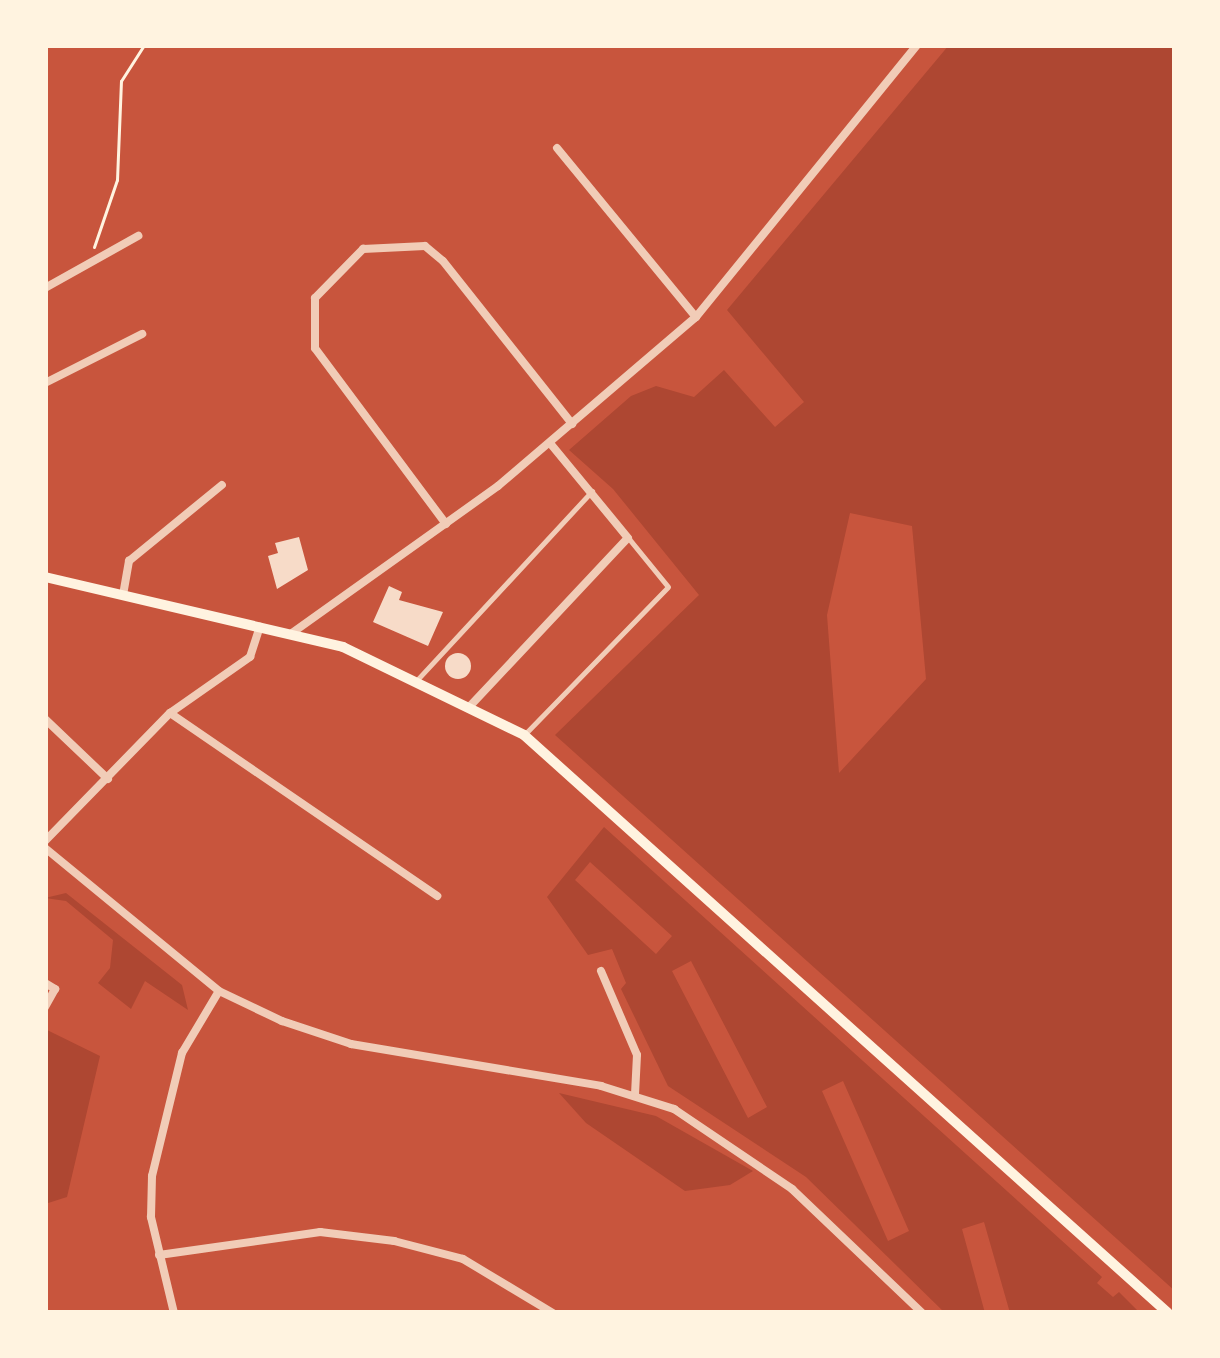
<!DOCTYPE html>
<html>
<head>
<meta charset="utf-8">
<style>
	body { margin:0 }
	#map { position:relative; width:1220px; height:1358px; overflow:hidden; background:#c8553d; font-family:"Sofia Sans Condensed",sans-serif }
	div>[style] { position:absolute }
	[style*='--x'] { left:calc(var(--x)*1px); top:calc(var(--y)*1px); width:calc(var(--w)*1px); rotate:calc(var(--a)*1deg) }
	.green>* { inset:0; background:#ae4732 }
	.building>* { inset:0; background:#f7dbc8 }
	.round { border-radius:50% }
	.path>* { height:3px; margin:-1.5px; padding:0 1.5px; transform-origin:1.5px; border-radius:1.5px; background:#fff3e0 }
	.service>* { height:4.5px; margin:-2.25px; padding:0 2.25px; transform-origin:2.25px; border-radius:2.25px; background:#f1ccb7 }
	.minor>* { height:8px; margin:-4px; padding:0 4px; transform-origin:4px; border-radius:4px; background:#f1ccb7 }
	.secondary>* { height:10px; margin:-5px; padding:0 5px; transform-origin:5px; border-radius:5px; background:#fff3e0 }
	span { translate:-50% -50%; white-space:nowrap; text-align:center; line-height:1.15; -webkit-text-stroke:12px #fff3e0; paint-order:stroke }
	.frame { position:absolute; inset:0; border:48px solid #fff3e0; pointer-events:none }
</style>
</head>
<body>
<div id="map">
	<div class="green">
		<i style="clip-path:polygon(evenodd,949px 45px,1175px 45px,1175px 1291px,555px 735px,699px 595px,613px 489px,569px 450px,631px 396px,656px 386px,694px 397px,724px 370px,775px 427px,804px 402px,727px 310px,949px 45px,850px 513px,912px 526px,926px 679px,839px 773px,827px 615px,850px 513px)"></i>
		<i style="clip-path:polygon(evenodd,604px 827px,1102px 1277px,1097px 1283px,1113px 1297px,1119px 1292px,1140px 1313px,1010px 1313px,984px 1222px,962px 1229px,985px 1313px,945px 1313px,806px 1177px,668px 1086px,621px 989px,626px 983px,612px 949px,588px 955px,547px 897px,604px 827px,590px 862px,672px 936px,656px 954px,575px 880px,590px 862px,604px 827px,691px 961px,767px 1107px,748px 1118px,672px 971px,691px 961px,604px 827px,843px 1081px,909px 1231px,888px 1241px,822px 1091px,843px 1081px)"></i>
		<i style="clip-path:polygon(66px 893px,182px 985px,188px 1010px,145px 981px,131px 1009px,98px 983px,110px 968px,113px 940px,66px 901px,45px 898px)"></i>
		<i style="clip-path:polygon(45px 1029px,100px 1056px,67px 1197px,45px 1204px)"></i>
		<i style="clip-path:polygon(559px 1093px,656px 1116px,753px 1171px,730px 1185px,685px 1191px,586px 1123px)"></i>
	</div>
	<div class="building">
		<i style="clip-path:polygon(299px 537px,308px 570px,277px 589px,268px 556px,278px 553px,275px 543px)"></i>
		<i style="clip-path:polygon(389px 586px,402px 592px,399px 600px,443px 612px,428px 646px,373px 622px)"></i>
		<i class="round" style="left:445px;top:653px;width:26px;height:26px"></i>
	</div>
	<div class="path">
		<i style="--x:94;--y:247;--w:71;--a:-71.1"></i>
		<i style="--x:117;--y:180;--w:99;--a:-87.7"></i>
		<i style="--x:121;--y:81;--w:43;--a:-57.4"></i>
	</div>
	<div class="service">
		<i style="--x:418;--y:679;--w:256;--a:-47.2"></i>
		<i style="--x:524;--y:735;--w:206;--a:-45.8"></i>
		<i style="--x:668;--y:587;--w:63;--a:-129.2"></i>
	</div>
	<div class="minor">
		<i style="--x:557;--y:148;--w:219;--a:50.6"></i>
		<i style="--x:45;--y:288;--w:107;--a:-29.2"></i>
		<i style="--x:45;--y:383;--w:109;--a:-26.8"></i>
		<i style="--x:446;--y:524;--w:219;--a:-126.7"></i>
		<i style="--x:315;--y:348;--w:50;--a:-90"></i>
		<i style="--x:315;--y:298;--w:69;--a:-45.6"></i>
		<i style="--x:363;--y:249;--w:62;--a:-2.8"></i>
		<i style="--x:425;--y:246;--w:23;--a:40"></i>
		<i style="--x:443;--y:261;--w:208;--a:51.6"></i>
		<i style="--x:123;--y:595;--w:35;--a:-80"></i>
		<i style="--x:129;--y:561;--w:120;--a:-39.3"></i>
		<i style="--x:292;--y:633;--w:253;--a:-35.5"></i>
		<i style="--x:498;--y:486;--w:260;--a:-40.5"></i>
		<i style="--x:696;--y:317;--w:350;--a:-50.9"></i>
		<i style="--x:471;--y:705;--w:229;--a:-46.8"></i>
		<i style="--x:628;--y:538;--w:123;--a:-129.4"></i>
		<i style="--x:170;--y:713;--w:324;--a:34.4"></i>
		<i style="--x:45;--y:719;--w:87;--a:43.6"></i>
		<i style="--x:45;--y:841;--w:179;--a:-45.7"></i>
		<i style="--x:170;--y:713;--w:98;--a:-35"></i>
		<i style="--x:250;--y:657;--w:32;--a:-72"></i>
		<i style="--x:45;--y:848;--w:225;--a:39.4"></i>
		<i style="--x:219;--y:991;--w:70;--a:25.5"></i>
		<i style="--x:282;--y:1021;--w:73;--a:18.4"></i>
		<i style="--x:351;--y:1044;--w:254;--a:9.5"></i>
		<i style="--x:601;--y:1086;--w:77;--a:17.5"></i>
		<i style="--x:674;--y:1109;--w:143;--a:34.1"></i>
		<i style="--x:792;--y:1189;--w:180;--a:43.6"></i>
		<i style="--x:601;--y:971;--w:91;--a:66.8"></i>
		<i style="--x:637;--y:1055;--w:40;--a:92.9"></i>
		<i style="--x:45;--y:983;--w:12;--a:31"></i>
		<i style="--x:55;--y:989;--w:21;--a:119"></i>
		<i style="--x:159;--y:1255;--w:163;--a:-8.1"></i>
		<i style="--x:320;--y:1232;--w:75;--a:6.9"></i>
		<i style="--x:394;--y:1241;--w:71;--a:14.6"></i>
		<i style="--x:463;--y:1259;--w:105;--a:31"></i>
		<i style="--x:174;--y:1313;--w:99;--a:-103.5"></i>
		<i style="--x:151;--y:1217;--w:41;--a:-88.6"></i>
		<i style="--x:152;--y:1176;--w:127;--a:-76.3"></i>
		<i style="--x:182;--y:1053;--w:72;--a:-59.2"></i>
	</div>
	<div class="secondary">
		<i style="--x:45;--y:577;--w:306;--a:13.2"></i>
		<i style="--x:343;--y:647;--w:201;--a:25.9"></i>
		<i style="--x:524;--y:735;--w:865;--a:41.91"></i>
	</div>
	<div class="frame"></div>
</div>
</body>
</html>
